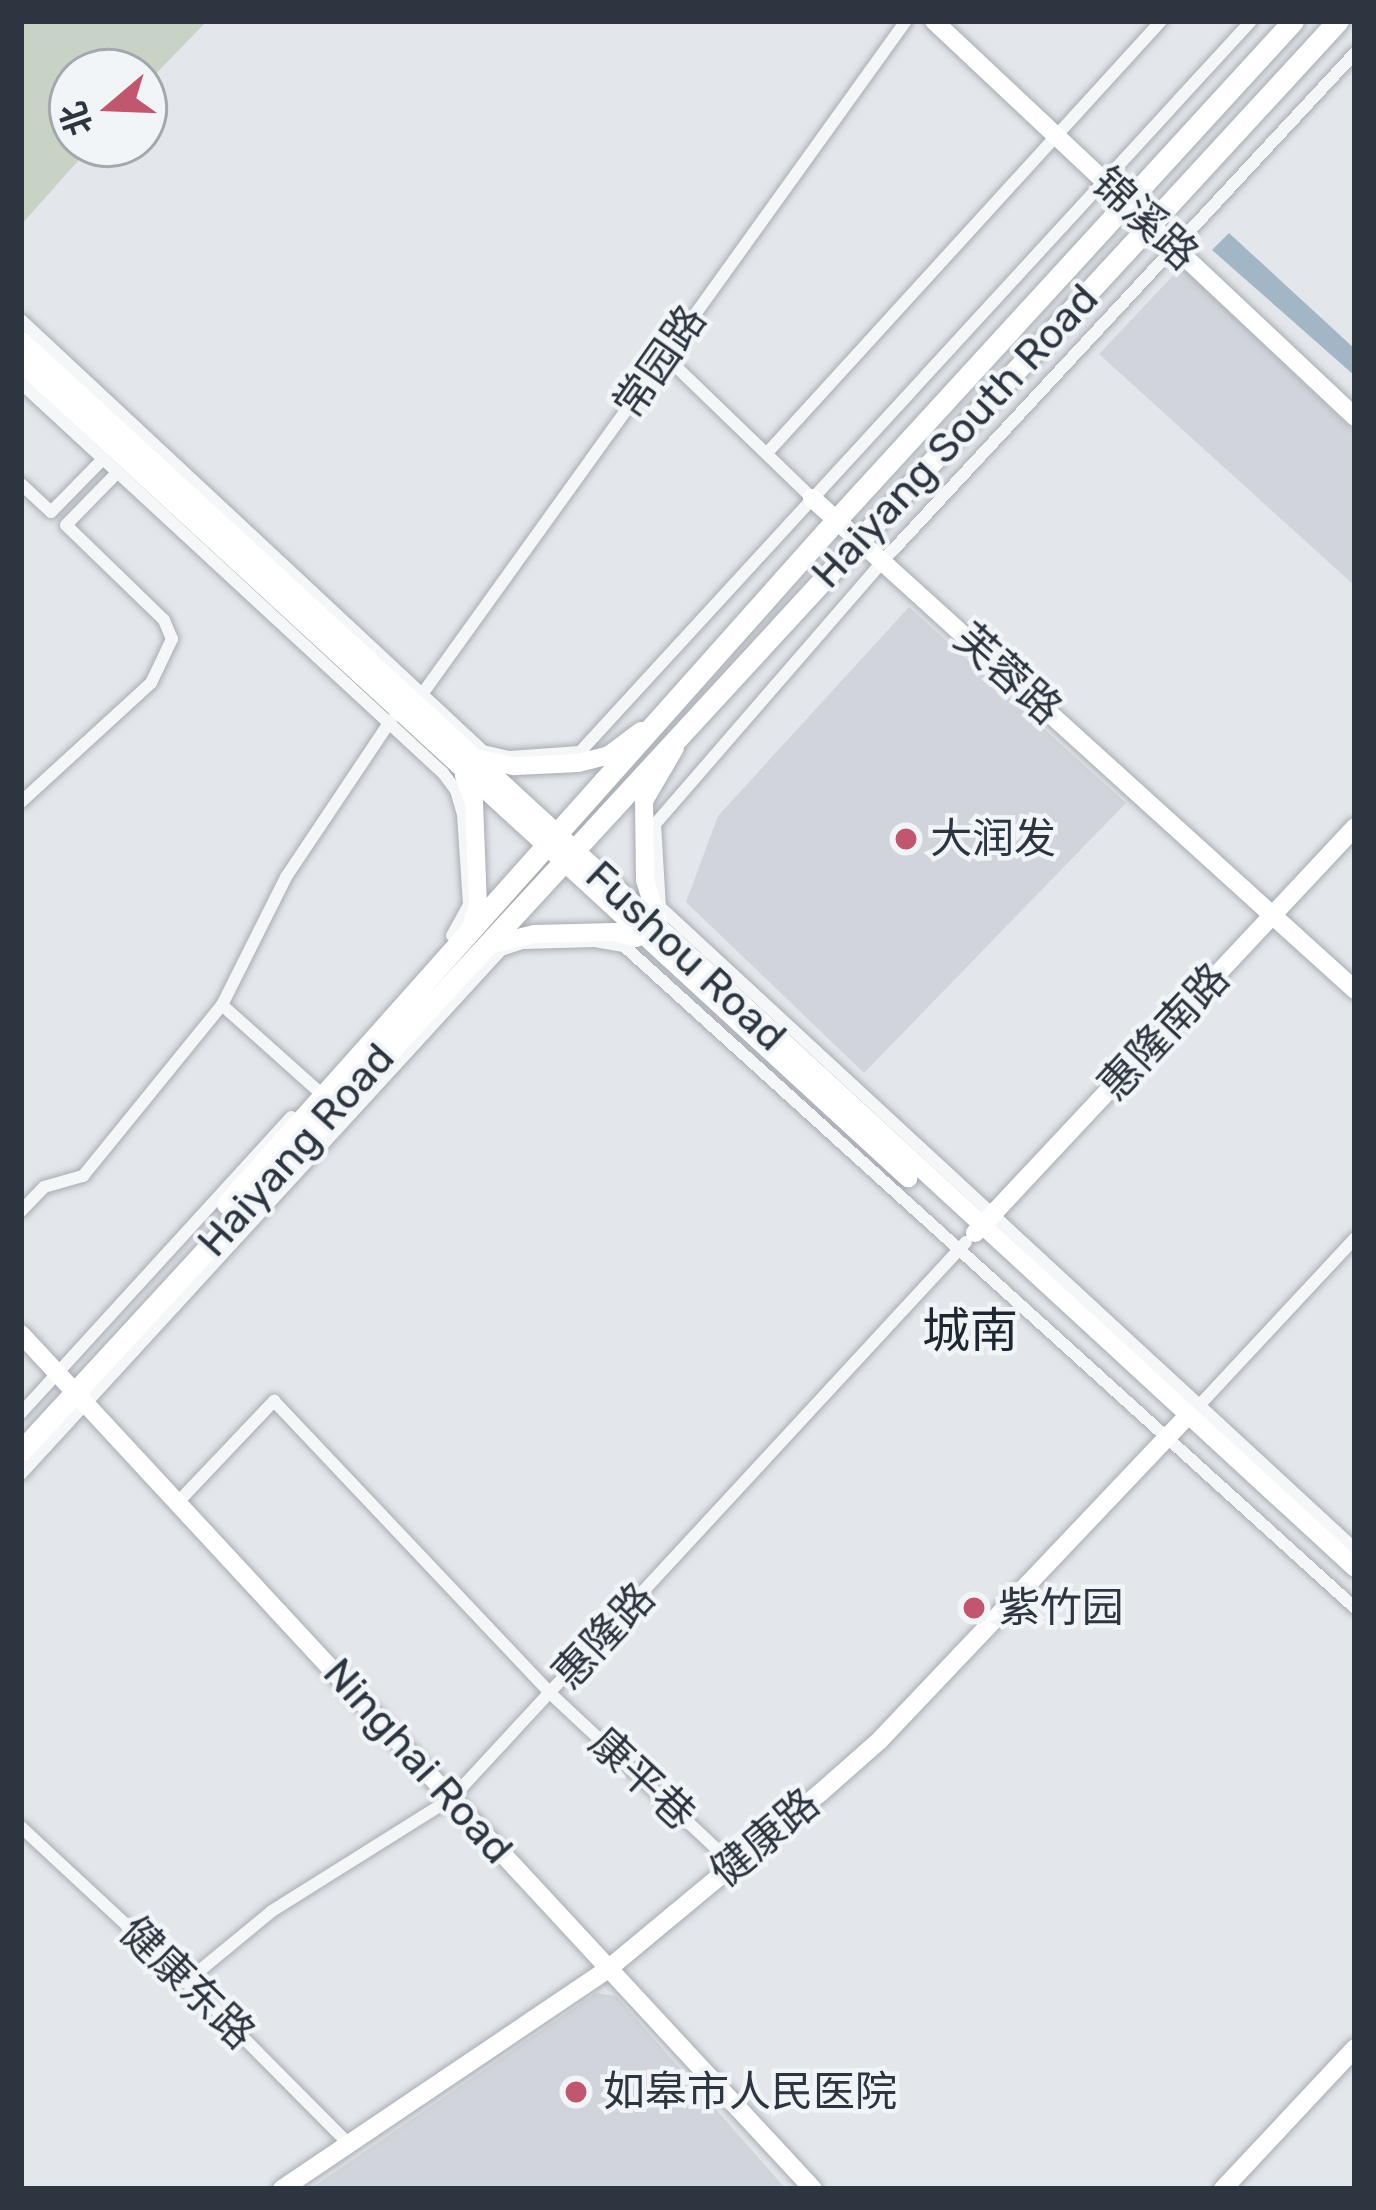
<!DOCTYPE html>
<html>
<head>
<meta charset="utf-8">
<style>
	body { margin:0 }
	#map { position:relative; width:1376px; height:2210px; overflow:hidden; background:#e3e6ea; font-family:Rubik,"Noto Sans SC",sans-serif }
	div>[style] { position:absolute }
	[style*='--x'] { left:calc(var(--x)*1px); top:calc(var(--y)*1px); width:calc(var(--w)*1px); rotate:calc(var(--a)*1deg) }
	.built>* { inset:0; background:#d1d5db }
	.green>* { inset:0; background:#c9d3c5 }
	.water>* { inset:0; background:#a2b6c6 }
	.roads { filter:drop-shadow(0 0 3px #a8adb4) drop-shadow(0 0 3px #a8adb4) }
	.street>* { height:12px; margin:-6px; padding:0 6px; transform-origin:6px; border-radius:6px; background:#f5f6f8 }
	.secondary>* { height:18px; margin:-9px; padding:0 9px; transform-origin:9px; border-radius:9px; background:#fff }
	.primary>* { height:21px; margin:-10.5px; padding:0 10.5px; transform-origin:10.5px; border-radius:10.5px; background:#fff }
	.dots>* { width:33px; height:33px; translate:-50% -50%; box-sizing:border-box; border:6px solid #f2f5f7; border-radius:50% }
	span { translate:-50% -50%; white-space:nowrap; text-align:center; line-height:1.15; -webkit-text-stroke:9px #f2f5f7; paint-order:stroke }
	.street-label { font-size:42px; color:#2c3540 }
	.poi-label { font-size:42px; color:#2c3540 }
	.left { translate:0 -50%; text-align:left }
	.quarter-label { font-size:48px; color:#1e2631 }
	.frame { position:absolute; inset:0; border:24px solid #2c3540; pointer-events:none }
	.north { position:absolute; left:48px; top:48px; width:120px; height:120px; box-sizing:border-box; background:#f2f5f7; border:3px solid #a3a8ae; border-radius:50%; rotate:251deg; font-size:33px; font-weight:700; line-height:48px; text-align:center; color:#2c3540 }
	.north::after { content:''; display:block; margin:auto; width:42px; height:54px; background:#c1566e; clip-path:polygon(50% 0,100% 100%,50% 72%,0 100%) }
</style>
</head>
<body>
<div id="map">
	<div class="built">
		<i style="clip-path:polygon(1181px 267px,1355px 432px,1355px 586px,1099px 354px)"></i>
		<i style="clip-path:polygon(909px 607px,1126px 803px,864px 1073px,686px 902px,718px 816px)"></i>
		<i style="clip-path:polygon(596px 1993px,616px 1996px,786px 2189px,310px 2189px)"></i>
	</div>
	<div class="green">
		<i style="clip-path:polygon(21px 21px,207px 21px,144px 86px,144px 72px,72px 72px,72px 144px,93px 144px,21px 225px)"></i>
	</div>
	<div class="water">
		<i style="clip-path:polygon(1229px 233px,1355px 349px,1355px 376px,1212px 250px)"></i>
	</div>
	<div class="roads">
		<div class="street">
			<i style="--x:1355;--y:53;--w:693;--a:132.9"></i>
			<i style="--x:883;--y:561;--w:348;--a:130.9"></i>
			<i style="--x:655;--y:824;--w:83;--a:86.6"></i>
			<i style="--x:660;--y:907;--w:946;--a:42.73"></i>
			<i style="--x:21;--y:320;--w:632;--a:43.01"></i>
			<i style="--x:483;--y:751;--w:28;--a:13"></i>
			<i style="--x:510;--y:757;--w:70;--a:-4.1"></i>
			<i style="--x:580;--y:752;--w:992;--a:-47.45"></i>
			<i style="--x:664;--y:355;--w:206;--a:44"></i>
			<i style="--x:21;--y:383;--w:575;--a:42.74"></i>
			<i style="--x:443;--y:773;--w:21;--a:53"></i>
			<i style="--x:456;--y:790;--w:25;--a:74"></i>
			<i style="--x:463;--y:814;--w:91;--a:86.2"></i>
			<i style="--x:469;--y:905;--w:35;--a:119"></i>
			<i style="--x:767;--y:453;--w:585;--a:-47.63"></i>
			<i style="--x:21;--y:484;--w:41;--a:43"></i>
			<i style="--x:51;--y:512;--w:73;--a:-45.6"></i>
			<i style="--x:420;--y:697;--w:833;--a:-54.29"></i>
			<i style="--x:21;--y:802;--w:176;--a:-42.5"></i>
			<i style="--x:151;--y:683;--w:49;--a:-64.5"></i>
			<i style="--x:172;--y:639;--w:21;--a:-113"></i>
			<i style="--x:164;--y:620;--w:136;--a:-135.9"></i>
			<i style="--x:66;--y:525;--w:71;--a:-45.6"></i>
			<i style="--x:222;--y:1005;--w:126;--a:41.8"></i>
			<i style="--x:21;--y:1211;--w:33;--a:-46"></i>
			<i style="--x:44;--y:1187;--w:41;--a:-15.8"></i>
			<i style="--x:83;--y:1176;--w:220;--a:-50.9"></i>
			<i style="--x:222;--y:1005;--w:143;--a:-63.4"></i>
			<i style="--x:286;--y:877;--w:189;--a:-56.2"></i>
			<i style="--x:1193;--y:1412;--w:238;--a:-47"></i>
			<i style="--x:21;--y:1413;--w:401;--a:-47.6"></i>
			<i style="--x:21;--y:1474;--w:711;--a:-47.51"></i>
			<i style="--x:501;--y:950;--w:23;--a:-18"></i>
			<i style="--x:523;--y:943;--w:72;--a:-1.6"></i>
			<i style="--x:595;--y:941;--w:29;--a:10"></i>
			<i style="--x:624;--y:946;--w:986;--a:42.16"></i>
			<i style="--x:180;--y:1500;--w:137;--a:-46.5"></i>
			<i style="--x:274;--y:1401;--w:403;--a:46.6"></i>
			<i style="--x:551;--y:1694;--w:250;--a:43.1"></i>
			<i style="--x:21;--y:1827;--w:226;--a:42.9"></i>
			<i style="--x:187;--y:1981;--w:230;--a:45.2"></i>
			<i style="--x:187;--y:1981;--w:110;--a:-39.5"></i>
			<i style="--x:272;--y:1911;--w:213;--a:-32.1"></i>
			<i style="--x:452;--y:1798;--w:757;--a:-47.25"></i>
		</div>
		<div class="secondary">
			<i style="--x:934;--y:21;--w:578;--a:43.25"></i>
			<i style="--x:21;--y:340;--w:1813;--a:42.63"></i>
			<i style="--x:21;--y:363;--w:1205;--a:42.58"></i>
			<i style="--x:812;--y:498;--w:733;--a:42.18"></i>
			<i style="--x:480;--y:759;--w:35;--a:12"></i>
			<i style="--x:514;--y:766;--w:64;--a:-2.7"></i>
			<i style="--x:578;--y:763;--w:32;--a:-14"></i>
			<i style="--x:609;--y:755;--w:40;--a:-37"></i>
			<i style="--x:464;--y:776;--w:28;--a:69"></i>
			<i style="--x:474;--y:802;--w:103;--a:87.8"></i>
			<i style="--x:478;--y:905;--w:27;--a:107"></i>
			<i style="--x:659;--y:925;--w:47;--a:-107.3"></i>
			<i style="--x:645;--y:880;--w:79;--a:-90.7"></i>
			<i style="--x:644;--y:801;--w:61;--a:-59.7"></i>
			<i style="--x:486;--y:946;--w:49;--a:-14"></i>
			<i style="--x:534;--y:934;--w:81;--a:-1.4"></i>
			<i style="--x:615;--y:932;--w:22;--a:16"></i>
			<i style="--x:975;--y:1233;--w:556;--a:-46.89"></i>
			<i style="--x:21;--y:1334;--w:1165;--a:47.19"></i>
			<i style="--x:282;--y:2189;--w:393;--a:-34"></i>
			<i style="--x:608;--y:1969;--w:276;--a:-39.7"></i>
			<i style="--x:820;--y:1793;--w:79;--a:-41.4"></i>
			<i style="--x:879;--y:1741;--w:448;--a:-46.5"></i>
			<i style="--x:1223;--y:2189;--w:193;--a:-46.9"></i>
		</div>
		<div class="primary">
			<i style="--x:227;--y:1204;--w:917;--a:-48.31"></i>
			<i style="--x:837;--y:519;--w:675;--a:-47.52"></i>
			<i style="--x:21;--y:1451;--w:1944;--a:-47.36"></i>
		</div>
	</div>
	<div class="dots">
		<i style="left:906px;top:839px;background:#c1566e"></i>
		<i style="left:974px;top:1608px;background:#c1566e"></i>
		<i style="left:576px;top:2092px;background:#c1566e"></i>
	</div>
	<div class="street-label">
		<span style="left:1145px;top:219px;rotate:43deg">锦溪路</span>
		<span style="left:660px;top:362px;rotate:-55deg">常园路</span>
		<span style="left:955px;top:436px;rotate:-47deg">Haiyang South Road</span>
		<span style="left:1008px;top:674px;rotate:42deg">芙蓉路</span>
		<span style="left:686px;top:956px;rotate:43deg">Fushou Road</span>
		<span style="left:1164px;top:1032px;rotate:-47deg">惠隆南路</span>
		<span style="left:296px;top:1150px;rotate:-48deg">Haiyang Road</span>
		<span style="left:604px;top:1636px;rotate:-47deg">惠隆路</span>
		<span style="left:418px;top:1761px;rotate:48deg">Ninghai Road</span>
		<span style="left:642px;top:1779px;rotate:43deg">康平巷</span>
		<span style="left:765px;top:1838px;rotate:-40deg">健康路</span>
		<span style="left:187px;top:1983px;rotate:44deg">健康东路</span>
	</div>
	<div class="poi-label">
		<span class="left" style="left:930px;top:839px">大润发</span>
		<span class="left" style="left:998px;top:1608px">紫竹园</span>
		<span class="left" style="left:603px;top:2092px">如皋市人民医院</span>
	</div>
	<div class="quarter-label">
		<span style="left:970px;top:1331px">城南</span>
	</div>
	<div class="frame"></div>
	<div class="north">北</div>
</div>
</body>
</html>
